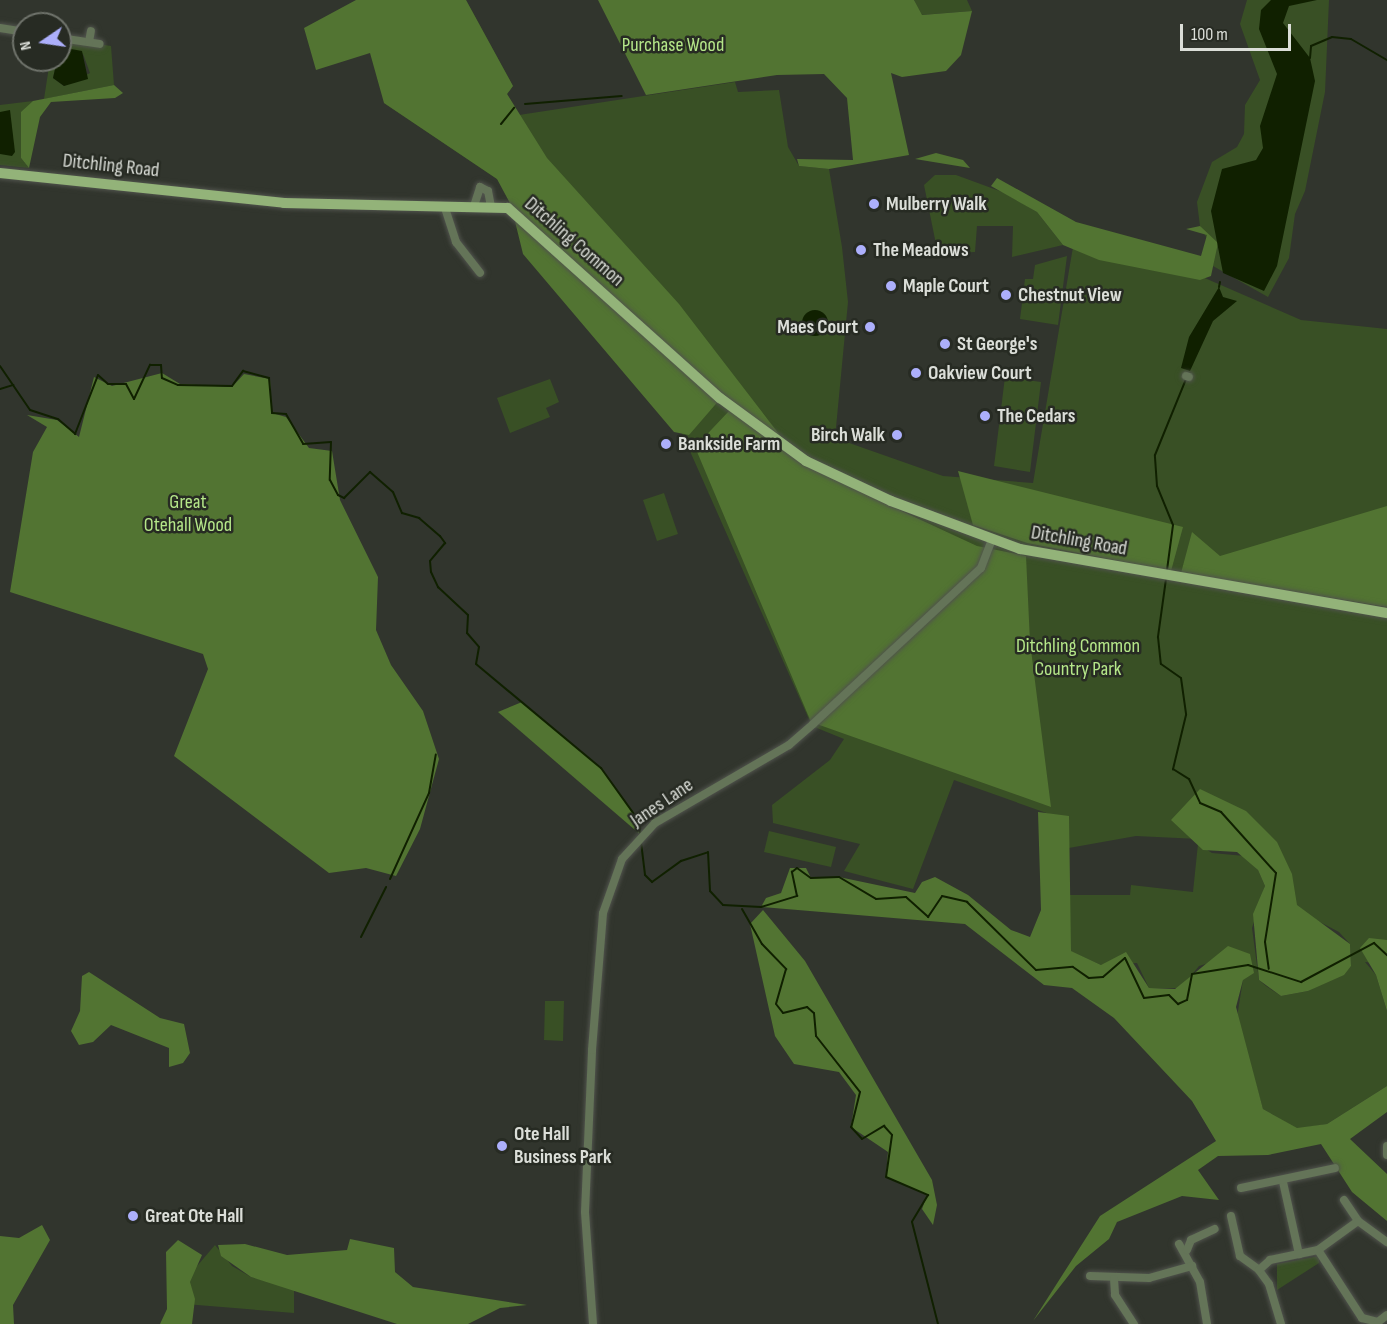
<!DOCTYPE html>
<html>
<head>
<meta charset="utf-8">
<style>
	body { margin:0 }
	#map { position:relative; width:1387px; height:1324px; overflow:hidden; background:#31352d; font-family:"Sofia Sans Condensed",sans-serif }
	div>[style] { position:absolute }
	[style*='--x'] { left:calc(var(--x)*1px); top:calc(var(--y)*1px); width:calc(var(--w)*1px); rotate:calc(var(--a)*1deg) }
	.green>* { inset:0; background:#395025 }
	.forest>* { inset:0; background:#527432 }
	.water>* { inset:0; background:#102000 }
	.round { border-radius:50% }
	.stream>* { height:2px; margin:-1px; padding:0 1px; transform-origin:1px; border-radius:1px; background:#102000 }
	.roads { filter:drop-shadow(0 0 2px #50534c) drop-shadow(0 0 2px #50534c) }
	.minor>* { height:8px; margin:-4px; padding:0 4px; transform-origin:4px; border-radius:4px; background:#647458 }
	.major>* { height:10px; margin:-5px; padding:0 5px; transform-origin:5px; border-radius:5px; background:#93b379 }
	.dots>* { width:16px; height:16px; translate:-50% -50%; box-sizing:border-box; border:3px solid #272b23; border-radius:50% }
	span { translate:-50% -50%; white-space:nowrap; text-align:center; line-height:1.15; -webkit-text-stroke:5px #272b23; paint-order:stroke }
	.park-label { font-size:20px; color:#b5e789 }
	.street-label { font-size:20px; color:#dbded8 }
	.poi-label { font-size:20px; color:#dbded8; font-weight:700 }
	.left { translate:0 -50%; text-align:left }
	.right { translate:-100% -50%; text-align:right }
	.north { position:absolute; left:12px; top:12px; width:60px; height:60px; box-sizing:border-box; background:#272b23; border:2px solid #6f736b; border-radius:50%; rotate:257deg; font-size:16px; font-weight:700; line-height:24px; text-align:center; color:#dbded8 }
	.north::after { content:''; display:block; margin:auto; width:21px; height:27px; background:#acaffb; clip-path:polygon(50% 0,100% 100%,50% 72%,0 100%) }
	.scale { position:absolute; left:1180px; top:24px; width:111px; height:27px; box-sizing:border-box; border:3px solid #dbded8; border-top:0; padding-left:8px; font-size:18px; line-height:21px; white-space:nowrap; color:#dbded8; -webkit-text-stroke:4px #272b23; paint-order:stroke }
</style>
</head>
<body>
<div id="map">
	<div class="green">
		<i style="clip-path:polygon(466px 0,513px 86px,507px 94px,519px 115px,735px 82px,738px 92px,779px 90px,788px 147px,799px 166px,829px 169px,842px 247px,848px 302px,835px 438px,943px 476px,1033px 483px,1073px 247px,1184px 269px,1301px 320px,1387px 329px,1387px 964px,1365px 962px,1376px 975px,1387px 1011px,1387px 1086px,1327px 1124px,1297px 1129px,1263px 1109px,1237px 1017px,1243px 980px,1212px 962px,1199px 966px,1181px 988px,1149px 988px,1137px 963px,1101px 965px,1070px 951px,1070px 895px,1130px 895px,1131px 885px,1193px 892px,1198px 844px,1212px 853px,1245px 856px,1258px 870px,1265px 886px,1252px 928px,1259px 980px,1266px 986px,1281px 996px,1308px 991px,1351px 966px,1350px 944px,1339px 932px,1295px 909px,1265px 872px,1213px 822px,1199px 839px,1136px 836px,1052px 851px,1052px 815px,954px 780px,913px 889px,844px 871px,860px 844px,773px 823px,772px 805px,830px 760px,844px 739px,812px 726px,681px 431px,497px 179px,384px 103px)"></i>
		<i style="clip-path:polygon(914px 0,967px 0,972px 11px,921px 15px)"></i>
		<i style="clip-path:polygon(1247px 0,1329px 0,1325px 92px,1305px 191px,1295px 214px,1289px 258px,1268px 297px,1213px 266px,1214px 251px,1200px 226px,1197px 202px,1212px 162px,1237px 147px,1244px 134px,1245px 105px,1260px 80px,1240px 24px)"></i>
		<i style="clip-path:polygon(60px 38px,111px 46px,114px 85px,44px 99px,50px 60px,57px 60px,53px 78px,64px 86px,90px 73px,83px 54px,60px 48px)"></i>
		<i style="clip-path:polygon(33px 101px,21px 158px,29px 168px,0 165px,0 105px)"></i>
		<i style="clip-path:polygon(935px 175px,956px 175px,1005px 193px,1037px 212px,1063px 245px,1012px 257px,1013px 226px,977px 226px,975px 252px,938px 254px,924px 185px)"></i>
		<i style="clip-path:polygon(1067px 256px,1058px 325px,1020px 319px,1025px 279px,1033px 279px,1035px 265px)"></i>
		<i style="clip-path:polygon(1005px 377px,1041px 382px,1030px 472px,994px 466px)"></i>
		<i style="clip-path:polygon(550px 379px,559px 402px,546px 408px,550px 417px,510px 433px,497px 398px)"></i>
		<i style="clip-path:polygon(664px 493px,678px 534px,657px 541px,643px 500px)"></i>
		<i style="clip-path:polygon(769px 831px,836px 847px,831px 867px,764px 852px)"></i>
		<i style="clip-path:polygon(545px 1001px,564px 1001px,563px 1041px,544px 1040px)"></i>
		<i style="clip-path:polygon(215px 1245px,232px 1266px,251px 1277px,294px 1289px,294px 1313px,185px 1304px,192px 1272px)"></i>
		<i style="clip-path:polygon(1319px 1256px,1319px 1263px,1277px 1290px,1277px 1264px)"></i>
	</div>
	<div class="forest">
		<i style="clip-path:polygon(356px 0,466px 0,513px 86px,507px 94px,547px 158px,679px 304px,792px 451px,721px 398px,689px 435px,674px 432px,523px 254px,511px 205px,497px 179px,384px 103px,370px 53px,316px 70px,304px 28px)"></i>
		<i style="clip-path:polygon(598px 0,914px 0,922px 15px,972px 11px,961px 55px,946px 71px,902px 77px,891px 73px,909px 155px,829px 169px,799px 166px,797px 159px,853px 160px,847px 98px,824px 74px,777px 75px,646px 95px)"></i>
		<i style="clip-path:polygon(114px 85px,123px 93px,115px 98px,51px 102px,40px 117px,29px 168px,21px 158px,21px 112px,33px 101px)"></i>
		<i style="clip-path:polygon(936px 153px,963px 160px,970px 168px,915px 159px)"></i>
		<i style="clip-path:polygon(997px 178px,1076px 222px,1201px 256px,1207px 235px,1186px 229px,1200px 226px,1218px 243px,1211px 276px,1200px 280px,1099px 260px,1063px 245px,1037px 212px,991px 186px)"></i>
		<i style="clip-path:polygon(162px 373px,180px 384px,232px 387px,244px 374px,270px 379px,272px 413px,286px 417px,309px 448px,332px 451px,340px 500px,378px 577px,376px 630px,391px 665px,423px 711px,439px 759px,420px 829px,396px 876px,366px 868px,329px 873px,174px 756px,208px 669px,203px 654px,10px 592px,33px 452px,47px 427px,27px 415px,57px 420px,79px 437px,94px 377px,112px 386px)"></i>
		<i style="clip-path:polygon(729px 411px,835px 480px,977px 546px,1026px 556px,1030px 642px,1051px 807px,811px 722px,695px 447px)"></i>
		<i style="clip-path:polygon(958px 471px,1183px 527px,1171px 571px,1027px 543px,973px 525px)"></i>
		<i style="clip-path:polygon(1387px 506px,1387px 607px,1181px 573px,1192px 532px,1220px 556px)"></i>
		<i style="clip-path:polygon(522px 702px,601px 768px,639px 821px,642px 836px,498px 712px)"></i>
		<i style="clip-path:polygon(1200px 789px,1246px 811px,1277px 842px,1292px 874px,1297px 905px,1350px 944px,1351px 966px,1344px 975px,1308px 991px,1281px 996px,1259px 980px,1253px 914px,1265px 886px,1258px 870px,1237px 852px,1203px 850px,1171px 820px)"></i>
		<i style="clip-path:polygon(1038px 812px,1069px 816px,1071px 951px,1101px 965px,1126px 952px,1149px 988px,1175px 989px,1228px 946px,1250px 954px,1254px 973px,1243px 980px,1236px 1007px,1263px 1109px,1297px 1128px,1327px 1124px,1387px 1086px,1387px 1112px,1350px 1139px,1387px 1174px,1387px 1221px,1352px 1192px,1321px 1144px,1268px 1155px,1218px 1156px,1198px 1170px,1219px 1200px,1182px 1196px,1117px 1222px,1109px 1239px,1076px 1266px,1033px 1321px,1100px 1216px,1216px 1141px,1192px 1101px,1114px 1018px,1072px 988px,1044px 985px,965px 924px,761px 907px,766px 898px,781px 893px,790px 868px,806px 868px,811px 878px,839px 877px,915px 893px,922px 882px,935px 877px,968px 895px,1011px 930px,1030px 937px,1041px 910px)"></i>
		<i style="clip-path:polygon(763px 910px,805px 961px,932px 1180px,937px 1205px,933px 1225px,922px 1209px,927px 1195px,886px 1177px,888px 1152px,851px 1127px,856px 1095px,839px 1072px,794px 1064px,775px 1036px,750px 924px)"></i>
		<i style="clip-path:polygon(1369px 938px,1387px 940px,1387px 1011px,1376px 975px,1360px 948px)"></i>
		<i style="clip-path:polygon(89px 972px,160px 1018px,184px 1024px,190px 1053px,183px 1063px,169px 1067px,169px 1048px,111px 1025px,93px 1042px,79px 1045px,71px 1031px,80px 1011px,82px 976px)"></i>
		<i style="clip-path:polygon(42px 1225px,50px 1240px,13px 1305px,14px 1324px,0 1324px,0 1236px,19px 1238px)"></i>
		<i style="clip-path:polygon(350px 1239px,394px 1248px,395px 1272px,413px 1287px,527px 1305px,500px 1308px,468px 1324px,397px 1324px,251px 1277px,221px 1256px,218px 1245px,245px 1244px,287px 1255px,347px 1250px)"></i>
		<i style="clip-path:polygon(178px 1240px,202px 1255px,190px 1282px,195px 1299px,192px 1324px,160px 1324px,167px 1309px,166px 1252px)"></i>
	</div>
	<div class="water">
		<i style="clip-path:polygon(1271px 0,1317px 0,1289px 6px,1283px 23px,1310px 58px,1315px 81px,1277px 266px,1264px 291px,1223px 273px,1211px 211px,1222px 169px,1256px 160px,1263px 148px,1260px 126px,1277px 74px,1259px 29px,1261px 10px)"></i>
		<i style="clip-path:polygon(60px 47px,82px 51px,88px 79px,64px 86px,53px 78px)"></i>
		<i style="clip-path:polygon(10px 110px,15px 152px,12px 156px,0 154px,0 112px)"></i>
		<i style="clip-path:polygon(1219px 287px,1223px 297px,1237px 301px,1213px 321px,1190px 371px,1181px 368px,1189px 337px)"></i>
		<i class="round" style="left:802px;top:310px;width:26px;height:26px"></i>
	</div>
	<div class="stream">
		<i style="--x:1310;--y:58;--w:12;--a:-85"></i>
		<i style="--x:1311;--y:46;--w:23;--a:-23"></i>
		<i style="--x:1332;--y:37;--w:19;--a:6"></i>
		<i style="--x:1351;--y:39;--w:42;--a:30.3"></i>
		<i style="--x:525;--y:104;--w:97;--a:-4.7"></i>
		<i style="--x:501;--y:124;--w:21;--a:-51"></i>
		<i style="--x:1219;--y:287;--w:5;--a:-79"></i>
		<i style="--x:0;--y:366;--w:53;--a:55.7"></i>
		<i style="--x:30;--y:410;--w:29;--a:18"></i>
		<i style="--x:58;--y:419;--w:23;--a:41"></i>
		<i style="--x:75;--y:434;--w:63;--a:-68.7"></i>
		<i style="--x:98;--y:375;--w:13;--a:42"></i>
		<i style="--x:108;--y:384;--w:18;--a:0"></i>
		<i style="--x:126;--y:384;--w:17;--a:62"></i>
		<i style="--x:134;--y:399;--w:38;--a:-65"></i>
		<i style="--x:150;--y:365;--w:11;--a:0"></i>
		<i style="--x:161;--y:365;--w:13;--a:86"></i>
		<i style="--x:162;--y:378;--w:17;--a:24"></i>
		<i style="--x:178;--y:385;--w:54;--a:1.1"></i>
		<i style="--x:232;--y:386;--w:19;--a:-54"></i>
		<i style="--x:243;--y:371;--w:27;--a:15"></i>
		<i style="--x:269;--y:378;--w:35;--a:85"></i>
		<i style="--x:272;--y:413;--w:14;--a:4"></i>
		<i style="--x:286;--y:414;--w:34;--a:60"></i>
		<i style="--x:303;--y:444;--w:28;--a:-4"></i>
		<i style="--x:331;--y:442;--w:38;--a:92"></i>
		<i style="--x:330;--y:480;--w:17;--a:62"></i>
		<i style="--x:338;--y:495;--w:7;--a:27"></i>
		<i style="--x:344;--y:498;--w:37;--a:-45"></i>
		<i style="--x:370;--y:472;--w:30;--a:41"></i>
		<i style="--x:393;--y:492;--w:23;--a:67"></i>
		<i style="--x:402;--y:513;--w:18;--a:16"></i>
		<i style="--x:419;--y:518;--w:28;--a:41"></i>
		<i style="--x:440;--y:536;--w:9;--a:54"></i>
		<i style="--x:445;--y:543;--w:23;--a:130"></i>
		<i style="--x:430;--y:561;--w:11;--a:85"></i>
		<i style="--x:431;--y:572;--w:17;--a:65"></i>
		<i style="--x:438;--y:587;--w:41;--a:43"></i>
		<i style="--x:468;--y:615;--w:18;--a:93"></i>
		<i style="--x:467;--y:633;--w:18;--a:49"></i>
		<i style="--x:479;--y:647;--w:17;--a:100"></i>
		<i style="--x:476;--y:664;--w:163;--a:39.8"></i>
		<i style="--x:601;--y:768;--w:65;--a:54.4"></i>
		<i style="--x:639;--y:821;--w:12;--a:85"></i>
		<i style="--x:0;--y:389;--w:14;--a:-17"></i>
		<i style="--x:1167;--y:570;--w:45;--a:-82.4"></i>
		<i style="--x:1173;--y:525;--w:42;--a:-112.3"></i>
		<i style="--x:1157;--y:486;--w:31;--a:-94"></i>
		<i style="--x:1155;--y:455;--w:82;--a:-67.8"></i>
		<i style="--x:1166;--y:579;--w:59;--a:97.9"></i>
		<i style="--x:1158;--y:637;--w:27;--a:84"></i>
		<i style="--x:1161;--y:664;--w:24;--a:35"></i>
		<i style="--x:1181;--y:678;--w:37;--a:82"></i>
		<i style="--x:1186;--y:715;--w:56;--a:103.5"></i>
		<i style="--x:1173;--y:769;--w:19;--a:32"></i>
		<i style="--x:1189;--y:779;--w:26;--a:65"></i>
		<i style="--x:1200;--y:803;--w:23;--a:23"></i>
		<i style="--x:1221;--y:812;--w:82;--a:48"></i>
		<i style="--x:1276;--y:873;--w:70;--a:99.1"></i>
		<i style="--x:1265;--y:942;--w:27;--a:82"></i>
		<i style="--x:641;--y:842;--w:33;--a:83"></i>
		<i style="--x:645;--y:875;--w:10;--a:45"></i>
		<i style="--x:652;--y:882;--w:36;--a:-36"></i>
		<i style="--x:681;--y:861;--w:28;--a:-18"></i>
		<i style="--x:708;--y:852;--w:39;--a:87"></i>
		<i style="--x:710;--y:891;--w:19;--a:47"></i>
		<i style="--x:723;--y:905;--w:38;--a:3"></i>
		<i style="--x:761;--y:907;--w:38;--a:-17"></i>
		<i style="--x:797;--y:896;--w:25;--a:-102"></i>
		<i style="--x:792;--y:872;--w:6;--a:-39"></i>
		<i style="--x:797;--y:868;--w:17;--a:36"></i>
		<i style="--x:811;--y:878;--w:28;--a:-2"></i>
		<i style="--x:839;--y:877;--w:43;--a:30.7"></i>
		<i style="--x:876;--y:899;--w:30;--a:-4"></i>
		<i style="--x:906;--y:897;--w:30;--a:42"></i>
		<i style="--x:928;--y:917;--w:25;--a:-56"></i>
		<i style="--x:942;--y:896;--w:26;--a:13"></i>
		<i style="--x:967;--y:902;--w:97;--a:44.6"></i>
		<i style="--x:1036;--y:970;--w:37;--a:-5"></i>
		<i style="--x:1073;--y:967;--w:19;--a:35"></i>
		<i style="--x:1089;--y:978;--w:14;--a:-4"></i>
		<i style="--x:1103;--y:977;--w:29;--a:-41"></i>
		<i style="--x:1125;--y:958;--w:44;--a:64.6"></i>
		<i style="--x:1144;--y:998;--w:25;--a:-7"></i>
		<i style="--x:1169;--y:995;--w:13;--a:45"></i>
		<i style="--x:1178;--y:1004;--w:10;--a:-24"></i>
		<i style="--x:1187;--y:1000;--w:26;--a:-79"></i>
		<i style="--x:1192;--y:974;--w:57;--a:-9.1"></i>
		<i style="--x:1248;--y:965;--w:56;--a:17.8"></i>
		<i style="--x:1301;--y:982;--w:83;--a:-28.1"></i>
		<i style="--x:1374;--y:943;--w:18;--a:43"></i>
		<i style="--x:390;--y:879;--w:94;--a:-65.6"></i>
		<i style="--x:429;--y:793;--w:39;--a:-80"></i>
		<i style="--x:742;--y:909;--w:40;--a:60.3"></i>
		<i style="--x:762;--y:944;--w:35;--a:46"></i>
		<i style="--x:786;--y:969;--w:36;--a:106"></i>
		<i style="--x:776;--y:1004;--w:11;--a:52"></i>
		<i style="--x:783;--y:1013;--w:25;--a:-14"></i>
		<i style="--x:807;--y:1007;--w:9;--a:41"></i>
		<i style="--x:814;--y:1013;--w:23;--a:85"></i>
		<i style="--x:816;--y:1036;--w:71;--a:51.8"></i>
		<i style="--x:860;--y:1092;--w:36;--a:104"></i>
		<i style="--x:851;--y:1127;--w:16;--a:47"></i>
		<i style="--x:862;--y:1139;--w:26;--a:-31"></i>
		<i style="--x:884;--y:1126;--w:12;--a:48"></i>
		<i style="--x:892;--y:1135;--w:42;--a:98.1"></i>
		<i style="--x:886;--y:1177;--w:46;--a:23.2"></i>
		<i style="--x:928;--y:1195;--w:31;--a:121"></i>
		<i style="--x:912;--y:1222;--w:105;--a:75.7"></i>
		<i style="--x:361;--y:937;--w:56;--a:-63.4"></i>
	</div>
	<div class="roads">
		<div class="minor">
			<i style="--x:0;--y:28;--w:24;--a:9"></i>
			<i style="--x:60;--y:38;--w:40;--a:8.5"></i>
			<i style="--x:89;--y:42;--w:11;--a:-80"></i>
			<i style="--x:474;--y:206;--w:20;--a:-72"></i>
			<i style="--x:480;--y:187;--w:9;--a:27"></i>
			<i style="--x:488;--y:191;--w:15;--a:79"></i>
			<i style="--x:445;--y:208;--w:36;--a:72"></i>
			<i style="--x:456;--y:242;--w:39;--a:52"></i>
			<i style="--x:1186;--y:376;--w:3;--a:18"></i>
			<i style="--x:1387;--y:1146;--w:9;--a:90"></i>
			<i style="--x:1283;--y:1182;--w:74;--a:77.5"></i>
			<i style="--x:1241;--y:1188;--w:96;--a:-12"></i>
			<i style="--x:1344;--y:1200;--w:25;--a:56"></i>
			<i style="--x:1358;--y:1221;--w:36;--a:36"></i>
			<i style="--x:1231;--y:1216;--w:41;--a:77.3"></i>
			<i style="--x:1240;--y:1256;--w:24;--a:36"></i>
			<i style="--x:1179;--y:1244;--w:43;--a:61.1"></i>
			<i style="--x:1200;--y:1282;--w:43;--a:80.5"></i>
			<i style="--x:1187;--y:1250;--w:11;--a:-68"></i>
			<i style="--x:1191;--y:1240;--w:26;--a:-25"></i>
			<i style="--x:1318;--y:1250;--w:49;--a:-35.9"></i>
			<i style="--x:1090;--y:1276;--w:59;--a:1.9"></i>
			<i style="--x:1149;--y:1278;--w:45;--a:-15.6"></i>
			<i style="--x:1114;--y:1279;--w:16;--a:86"></i>
			<i style="--x:1115;--y:1295;--w:35;--a:57"></i>
			<i style="--x:593;--y:1324;--w:112;--a:-94.1"></i>
			<i style="--x:585;--y:1212;--w:162;--a:-87.5"></i>
			<i style="--x:592;--y:1050;--w:137;--a:-85.4"></i>
			<i style="--x:603;--y:913;--w:57;--a:-70.6"></i>
			<i style="--x:622;--y:859;--w:49;--a:-47.5"></i>
			<i style="--x:655;--y:823;--w:155;--a:-30.2"></i>
			<i style="--x:789;--y:745;--w:32;--a:-41"></i>
			<i style="--x:813;--y:724;--w:229;--a:-42.9"></i>
			<i style="--x:981;--y:568;--w:28;--a:-69"></i>
			<i style="--x:1281;--y:1324;--w:42;--a:-106.7"></i>
			<i style="--x:1269;--y:1284;--w:17;--a:-126"></i>
			<i style="--x:1259;--y:1270;--w:15;--a:-42"></i>
			<i style="--x:1270;--y:1260;--w:49;--a:-11.8"></i>
			<i style="--x:1318;--y:1250;--w:81;--a:57.1"></i>
			<i style="--x:1362;--y:1318;--w:16;--a:14"></i>
			<i style="--x:1378;--y:1322;--w:11;--a:-38"></i>
		</div>
		<div class="major">
			<i style="--x:0;--y:173;--w:286;--a:6"></i>
			<i style="--x:284;--y:203;--w:224;--a:1.3"></i>
			<i style="--x:508;--y:208;--w:285;--a:41.9"></i>
			<i style="--x:720;--y:398;--w:107;--a:36.2"></i>
			<i style="--x:806;--y:461;--w:94;--a:25.2"></i>
			<i style="--x:891;--y:501;--w:138;--a:20.4"></i>
			<i style="--x:1020;--y:549;--w:373;--a:9.9"></i>
		</div>
	</div>
	<div class="dots">
		<i style="left:874px;top:204px;background:#acaffb"></i>
		<i style="left:861px;top:250px;background:#acaffb"></i>
		<i style="left:891px;top:286px;background:#acaffb"></i>
		<i style="left:1006px;top:295px;background:#acaffb"></i>
		<i style="left:870px;top:327px;background:#acaffb"></i>
		<i style="left:945px;top:344px;background:#acaffb"></i>
		<i style="left:916px;top:373px;background:#acaffb"></i>
		<i style="left:985px;top:416px;background:#acaffb"></i>
		<i style="left:897px;top:435px;background:#acaffb"></i>
		<i style="left:666px;top:444px;background:#acaffb"></i>
		<i style="left:502px;top:1146px;background:#acaffb"></i>
		<i style="left:133px;top:1216px;background:#acaffb"></i>
	</div>
	<div class="park-label">
		<span style="left:673px;top:45px">Purchase Wood</span>
		<span style="left:188px;top:514px">Great<br>Otehall Wood</span>
		<span style="left:1078px;top:658px">Ditchling Common<br>Country Park</span>
	</div>
	<div class="street-label">
		<span style="left:111px;top:166px;rotate:6deg">Ditchling Road</span>
		<span style="left:574px;top:242px;rotate:41deg">Ditchling Common</span>
		<span style="left:1079px;top:541px;rotate:10deg">Ditchling Road</span>
		<span style="left:662px;top:803px;rotate:-34deg">Janes Lane</span>
	</div>
	<div class="poi-label">
		<span class="left" style="left:886px;top:204px">Mulberry Walk</span>
		<span class="left" style="left:873px;top:250px">The Meadows</span>
		<span class="left" style="left:903px;top:286px">Maple Court</span>
		<span class="left" style="left:1018px;top:295px">Chestnut View</span>
		<span class="right" style="left:858px;top:327px">Maes Court</span>
		<span class="left" style="left:957px;top:344px">St George's</span>
		<span class="left" style="left:928px;top:373px">Oakview Court</span>
		<span class="left" style="left:997px;top:416px">The Cedars</span>
		<span class="right" style="left:885px;top:435px">Birch Walk</span>
		<span class="left" style="left:678px;top:444px">Bankside Farm</span>
		<span class="left" style="left:514px;top:1146px">Ote Hall<br>Business Park</span>
		<span class="left" style="left:145px;top:1216px">Great Ote Hall</span>
	</div>
	<div class="north">N</div>
	<div class="scale">100 m</div>
</div>
</body>
</html>
